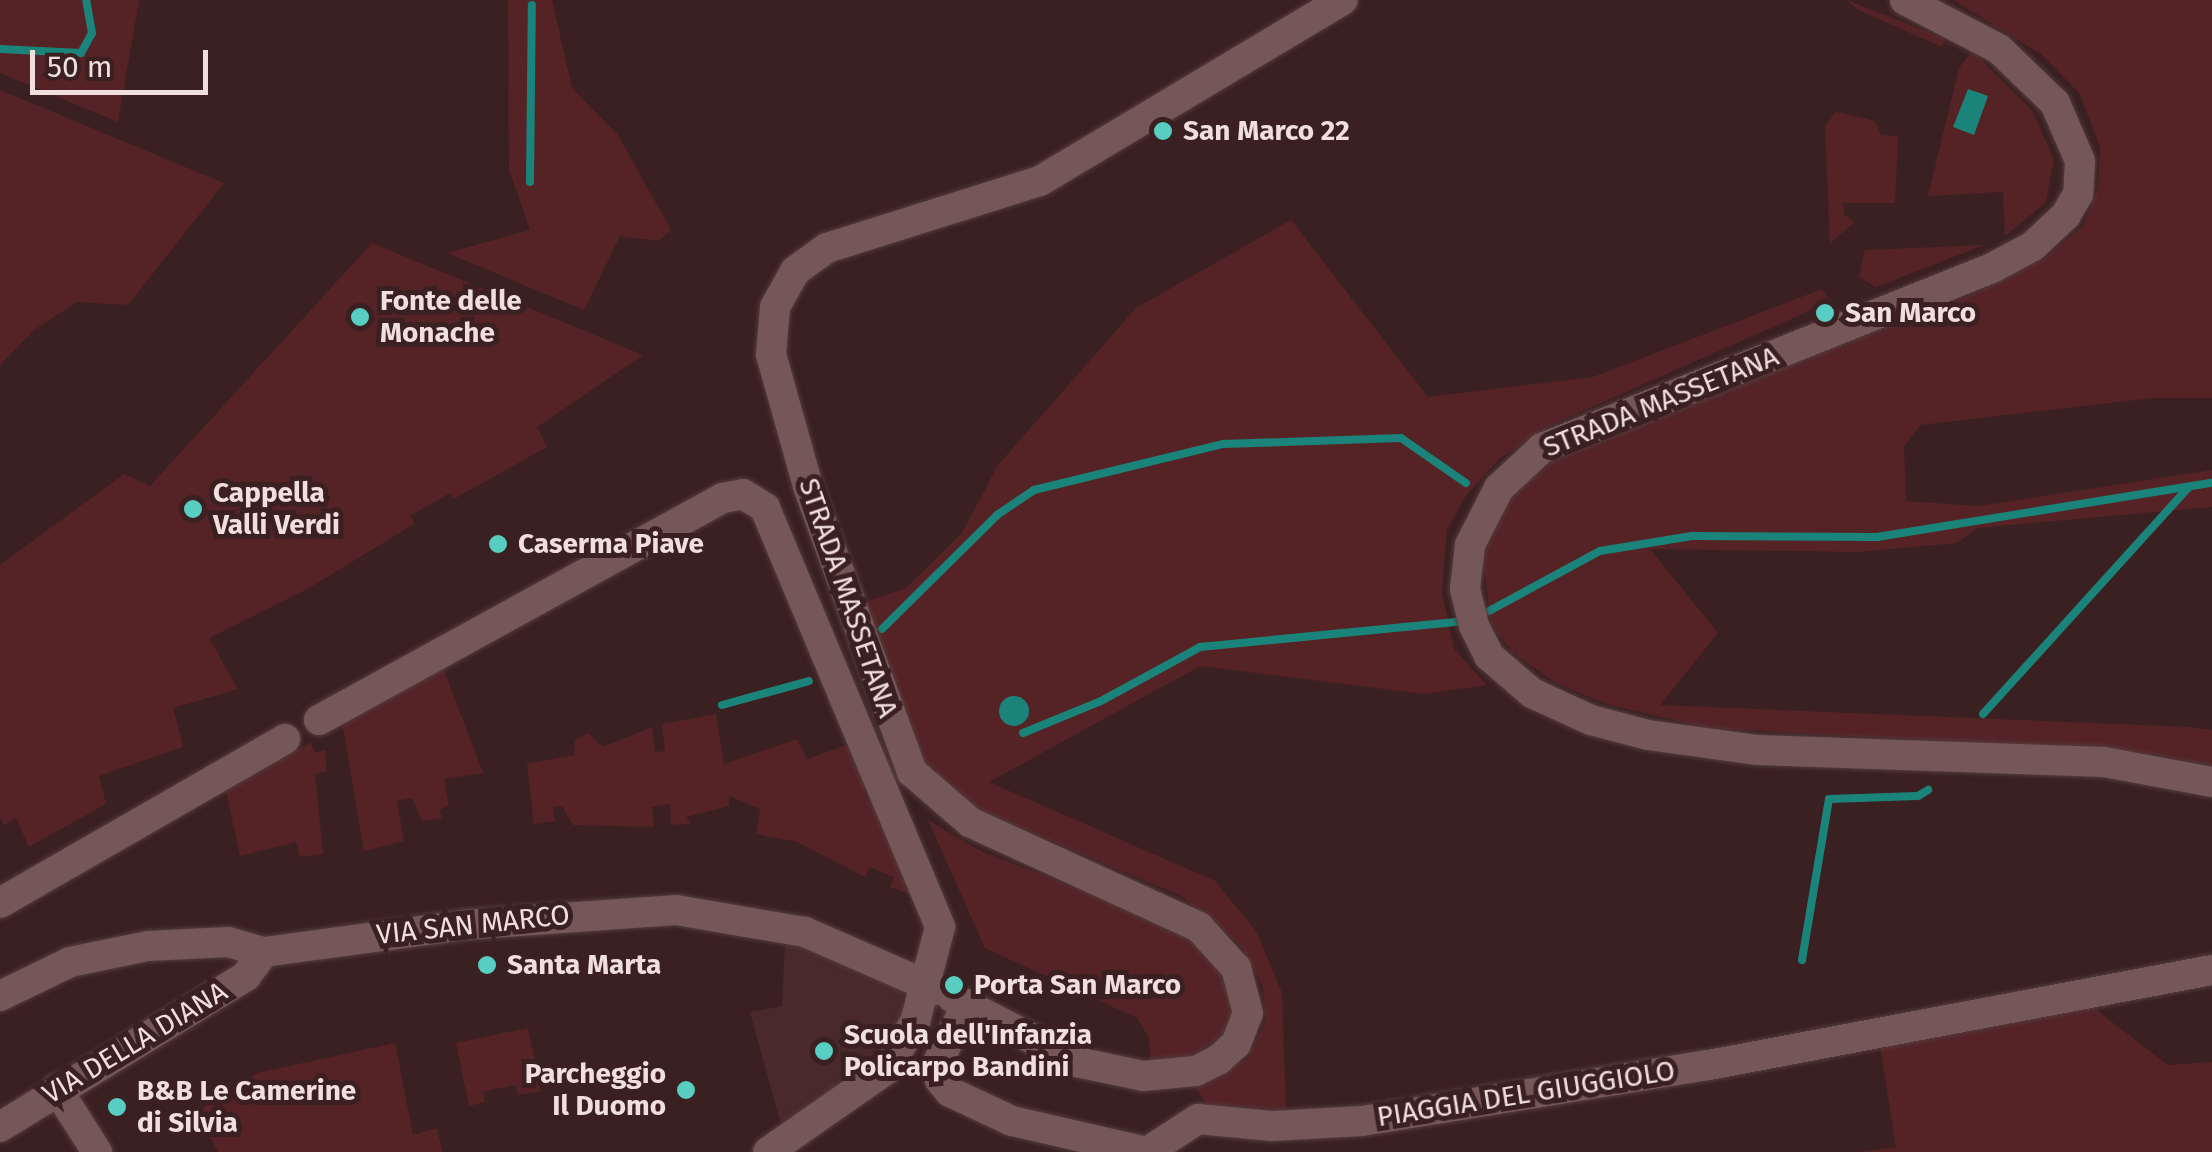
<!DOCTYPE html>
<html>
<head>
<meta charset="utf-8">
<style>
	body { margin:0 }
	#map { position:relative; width:2212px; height:1152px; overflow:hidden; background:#3b2021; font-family:"Fira Sans",sans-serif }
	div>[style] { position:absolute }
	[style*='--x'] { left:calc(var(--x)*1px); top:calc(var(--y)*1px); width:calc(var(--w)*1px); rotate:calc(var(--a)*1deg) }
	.built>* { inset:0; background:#4a292a }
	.green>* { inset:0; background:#552326 }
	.water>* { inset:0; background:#1b847a }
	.round { border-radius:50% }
	.stream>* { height:8px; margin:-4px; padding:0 4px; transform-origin:4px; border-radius:4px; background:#1b847a }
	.roads { filter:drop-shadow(0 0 2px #533c3d) drop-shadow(0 0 2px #533c3d) }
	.minor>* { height:30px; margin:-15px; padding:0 15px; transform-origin:15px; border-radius:15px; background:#765757 }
	.dots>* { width:28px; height:28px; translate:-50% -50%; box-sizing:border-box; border:5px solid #3b2021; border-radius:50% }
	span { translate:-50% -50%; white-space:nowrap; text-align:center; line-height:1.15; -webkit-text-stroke:10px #3b2021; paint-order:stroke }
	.poi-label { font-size:28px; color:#f1dfde; font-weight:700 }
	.left { translate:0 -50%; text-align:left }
	.right { translate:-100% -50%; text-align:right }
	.street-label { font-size:28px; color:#f1dfde }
	.scale { position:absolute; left:30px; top:50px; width:178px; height:45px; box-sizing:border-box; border:5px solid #f1dfde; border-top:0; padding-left:12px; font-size:30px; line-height:35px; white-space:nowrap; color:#f1dfde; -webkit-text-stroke:8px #3b2021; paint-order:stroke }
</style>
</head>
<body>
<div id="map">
	<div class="built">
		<i style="clip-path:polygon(785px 941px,902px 982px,905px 1025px,870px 1077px,783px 1132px,750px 1012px,782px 1006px)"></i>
	</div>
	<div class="green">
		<i style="clip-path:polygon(0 0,139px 0,118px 122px,0 73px)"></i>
		<i style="clip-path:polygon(508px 0,552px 0,572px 88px,618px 135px,671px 230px,659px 241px,620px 236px,584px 310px,447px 253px,530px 230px,509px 169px)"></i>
		<i style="clip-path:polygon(1847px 0,1945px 39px,1942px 47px,1858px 10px)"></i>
		<i style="clip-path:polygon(1953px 0,2212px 0,2212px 398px,2153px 398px,1921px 425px,1904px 446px,1906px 501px,1978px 506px,2212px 470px,2212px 507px,1977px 528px,1957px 543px,1857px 552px,1650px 549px,1718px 633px,1660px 705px,2189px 727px,2212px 730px,2212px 765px,2135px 752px,1708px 728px,1606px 704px,1556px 683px,1512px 652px,1491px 625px,1482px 552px,1496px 513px,1523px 480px,1565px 451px,1973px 294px,2045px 258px,2083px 226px,2098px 188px,2100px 147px,2080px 94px,2041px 54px)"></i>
		<i style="clip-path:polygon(1972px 51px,2032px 110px,2054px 159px,2046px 202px,2005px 236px,2003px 192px,1928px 196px,1959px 68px)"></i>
		<i style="clip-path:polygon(0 90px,224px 183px,128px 305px,77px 302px,34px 330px,0 365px)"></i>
		<i style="clip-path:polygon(1836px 112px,1875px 121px,1881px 135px,1898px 136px,1895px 203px,1843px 203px,1844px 215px,1855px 222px,1830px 243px,1825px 126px)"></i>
		<i style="clip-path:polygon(1291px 220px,1428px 397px,1593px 377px,1822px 289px,1830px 301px,1845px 295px,1549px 426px,1499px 459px,1465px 497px,1447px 530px,1442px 592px,1454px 649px,1487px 685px,1424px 694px,1200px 666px,989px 782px,1215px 881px,1256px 931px,1282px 993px,1286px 1111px,1207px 1105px,1194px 1085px,1247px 1059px,1266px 1020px,1262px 985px,1240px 945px,1181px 896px,981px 811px,944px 788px,923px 762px,863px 603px,906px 588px,962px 533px,998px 465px,1136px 308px)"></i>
		<i style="clip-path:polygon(372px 243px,643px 355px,537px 427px,547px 447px,454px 499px,450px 493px,411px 515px,414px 524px,309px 588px,209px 638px,238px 689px,173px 708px,183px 747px,99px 776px,106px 804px,29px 847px,16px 818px,4px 825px,0 817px,0 565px,124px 474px,150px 486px)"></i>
		<i style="clip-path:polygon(1984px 245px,1876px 287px,1859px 277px,1865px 250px)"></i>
		<i style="clip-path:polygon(442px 665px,483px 773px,444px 779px,449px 805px,439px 810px,442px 818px,422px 821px,412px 798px,397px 801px,404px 841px,364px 851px,342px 722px)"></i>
		<i style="clip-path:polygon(716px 714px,724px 764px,797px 739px,807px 759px,849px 744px,869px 785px,865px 794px,870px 803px,876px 800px,918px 897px,890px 887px,894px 877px,870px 867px,865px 877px,797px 842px,756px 834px,760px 809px,729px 796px,729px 806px,686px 817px,691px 824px,671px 825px,670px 804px,652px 807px,654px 827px,573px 825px,562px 806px,553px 807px,555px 821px,534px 824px,527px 764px,574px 755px,575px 740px,588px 733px,603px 747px,652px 727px,655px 752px,665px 751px,662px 724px)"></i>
		<i style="clip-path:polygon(311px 742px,314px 753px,325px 750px,327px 771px,315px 774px,323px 854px,300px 857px,296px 842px,240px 856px,226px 791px)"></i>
		<i style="clip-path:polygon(928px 820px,981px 851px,1178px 928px,1219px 962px,1233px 1010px,1221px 1037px,1188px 1058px,1151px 1062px,1148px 1036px,1137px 1018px,985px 948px)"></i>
		<i style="clip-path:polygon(2091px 1006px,2168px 1065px,2212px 1062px,2212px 1152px,1861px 1152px,1896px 1147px,1880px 1046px)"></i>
		<i style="clip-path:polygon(528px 1028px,541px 1091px,518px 1095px,515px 1085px,483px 1092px,485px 1102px,469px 1106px,456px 1043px)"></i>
		<i style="clip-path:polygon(395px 1043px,413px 1135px,437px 1128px,442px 1152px,218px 1152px,197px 1111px,257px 1073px)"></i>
	</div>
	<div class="water">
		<i style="clip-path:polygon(1968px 89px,1988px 96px,1974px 135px,1953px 127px)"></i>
		<i class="round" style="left:999px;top:696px;width:30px;height:30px"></i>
	</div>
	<div class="stream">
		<i style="--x:0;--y:49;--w:81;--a:2.8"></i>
		<i style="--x:81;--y:53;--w:23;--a:-61"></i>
		<i style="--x:92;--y:33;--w:34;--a:-100"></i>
		<i style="--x:530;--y:182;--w:177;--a:-89.4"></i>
		<i style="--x:1489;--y:611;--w:126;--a:-28.4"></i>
		<i style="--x:1600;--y:551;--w:93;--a:-9.3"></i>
		<i style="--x:1692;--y:536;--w:185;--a:0.3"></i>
		<i style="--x:1877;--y:537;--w:339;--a:-9.2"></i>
		<i style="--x:882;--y:629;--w:162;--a:-44.7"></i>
		<i style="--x:997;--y:515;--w:45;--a:-34"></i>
		<i style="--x:1034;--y:490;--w:195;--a:-13.7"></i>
		<i style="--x:1223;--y:444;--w:178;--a:-1.9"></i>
		<i style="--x:1401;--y:438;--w:79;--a:34.7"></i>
		<i style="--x:722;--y:705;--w:90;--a:-15.4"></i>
		<i style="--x:1983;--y:714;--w:305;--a:-47.8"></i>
		<i style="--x:1023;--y:733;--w:84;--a:-22.3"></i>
		<i style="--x:1101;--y:701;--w:113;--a:-28.6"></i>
		<i style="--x:1200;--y:647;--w:257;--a:-5.6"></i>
		<i style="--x:1802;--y:960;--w:163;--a:-80.5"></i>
		<i style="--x:1829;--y:799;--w:89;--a:-1.9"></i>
		<i style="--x:1918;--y:796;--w:12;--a:-31"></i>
	</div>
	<div class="roads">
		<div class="minor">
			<i style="--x:1905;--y:0;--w:106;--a:27.5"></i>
			<i style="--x:1999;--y:49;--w:78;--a:44"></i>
			<i style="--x:2055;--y:103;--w:63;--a:66.7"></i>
			<i style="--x:2080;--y:161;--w:33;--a:93"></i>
			<i style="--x:2078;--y:194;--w:24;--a:120"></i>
			<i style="--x:2066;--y:215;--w:45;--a:136.8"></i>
			<i style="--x:2033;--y:246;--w:47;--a:151.8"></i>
			<i style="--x:1992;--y:268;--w:485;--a:158.2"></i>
			<i style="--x:1542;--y:448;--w:59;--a:137.1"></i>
			<i style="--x:1499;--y:488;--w:64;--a:117"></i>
			<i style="--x:1470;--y:545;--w:44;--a:96.5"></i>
			<i style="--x:1465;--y:589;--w:38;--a:76"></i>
			<i style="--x:1474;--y:626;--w:34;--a:63"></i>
			<i style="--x:1489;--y:656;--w:57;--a:40.7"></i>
			<i style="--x:1532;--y:693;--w:65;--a:24.6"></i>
			<i style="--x:1591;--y:720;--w:59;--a:14.7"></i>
			<i style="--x:1648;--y:735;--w:111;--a:7.8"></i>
			<i style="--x:1758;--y:750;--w:346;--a:2"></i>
			<i style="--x:2104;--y:762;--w:110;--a:10.5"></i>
			<i style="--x:319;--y:720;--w:461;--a:-28.8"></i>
			<i style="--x:723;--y:498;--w:20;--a:-11"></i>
			<i style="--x:743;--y:494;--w:26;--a:32"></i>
			<i style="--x:765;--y:508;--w:454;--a:67.3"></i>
			<i style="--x:940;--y:927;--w:98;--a:104.7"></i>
			<i style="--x:915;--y:1022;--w:55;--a:120.8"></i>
			<i style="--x:887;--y:1069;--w:145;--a:145.1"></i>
			<i style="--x:0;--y:903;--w:329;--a:-29.9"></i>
			<i style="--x:0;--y:996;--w:78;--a:-25.9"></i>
			<i style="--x:70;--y:962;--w:80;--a:-11.6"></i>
			<i style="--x:148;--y:946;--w:80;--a:-2.9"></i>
			<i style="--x:228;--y:942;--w:37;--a:16"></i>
			<i style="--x:264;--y:952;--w:201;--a:-7.7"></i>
			<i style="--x:463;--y:925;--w:214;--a:-4"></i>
			<i style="--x:676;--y:910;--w:131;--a:9.7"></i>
			<i style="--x:805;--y:932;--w:145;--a:23.6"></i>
			<i style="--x:952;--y:997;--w:141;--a:27.5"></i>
			<i style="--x:1077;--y:1062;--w:67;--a:12"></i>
			<i style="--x:1143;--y:1076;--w:53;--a:-5.4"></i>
			<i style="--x:1196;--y:1071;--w:25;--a:-27"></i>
			<i style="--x:1218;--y:1060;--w:24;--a:-42"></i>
			<i style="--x:1236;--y:1044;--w:33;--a:-69"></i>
			<i style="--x:1248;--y:1013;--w:47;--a:-104.9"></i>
			<i style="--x:1236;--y:968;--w:55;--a:-132.1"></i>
			<i style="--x:1199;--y:927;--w:252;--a:-155.4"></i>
			<i style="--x:970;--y:822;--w:77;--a:-139.2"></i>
			<i style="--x:912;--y:772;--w:304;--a:-110"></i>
			<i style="--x:808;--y:486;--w:137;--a:-105.7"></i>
			<i style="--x:771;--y:354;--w:47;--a:-85.1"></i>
			<i style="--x:775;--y:307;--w:41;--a:-60.9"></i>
			<i style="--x:795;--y:271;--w:39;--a:-36"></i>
			<i style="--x:827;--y:248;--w:223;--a:-17.5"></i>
			<i style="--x:1040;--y:181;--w:353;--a:-30.9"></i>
			<i style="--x:966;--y:1006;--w:60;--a:116.6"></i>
			<i style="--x:939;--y:1060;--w:20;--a:87"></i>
			<i style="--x:940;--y:1080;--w:16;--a:50"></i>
			<i style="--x:950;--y:1092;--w:68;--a:25.1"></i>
			<i style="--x:1012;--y:1121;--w:139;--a:12.9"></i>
			<i style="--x:1147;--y:1152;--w:61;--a:-32.9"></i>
			<i style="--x:1198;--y:1119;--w:74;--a:5.4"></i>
			<i style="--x:1272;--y:1126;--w:90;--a:-3.2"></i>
			<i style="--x:1362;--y:1121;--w:351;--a:-9.2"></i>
			<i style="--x:1709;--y:1065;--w:512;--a:-10.7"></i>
			<i style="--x:57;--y:1089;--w:75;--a:57.6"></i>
			<i style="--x:0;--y:1127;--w:289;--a:-31.5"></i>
			<i style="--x:246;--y:976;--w:30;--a:-53"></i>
		</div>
	</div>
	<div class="dots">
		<i style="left:1163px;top:131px;background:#57cec1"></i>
		<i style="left:1825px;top:313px;background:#57cec1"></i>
		<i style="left:360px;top:317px;background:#57cec1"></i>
		<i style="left:193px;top:509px;background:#57cec1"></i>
		<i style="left:498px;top:544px;background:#57cec1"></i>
		<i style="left:487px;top:965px;background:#57cec1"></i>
		<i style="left:954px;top:985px;background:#57cec1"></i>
		<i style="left:824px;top:1051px;background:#57cec1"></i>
		<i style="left:686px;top:1090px;background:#57cec1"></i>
		<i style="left:117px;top:1107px;background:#57cec1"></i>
	</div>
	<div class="poi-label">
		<span class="left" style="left:1183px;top:131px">San Marco 22</span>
		<span class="left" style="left:380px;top:317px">Fonte delle<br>Monache</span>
		<span class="left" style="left:1845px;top:313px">San Marco</span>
		<span class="left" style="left:213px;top:509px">Cappella<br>Valli Verdi</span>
		<span class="left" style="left:518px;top:544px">Caserma Piave</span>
		<span class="left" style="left:507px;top:965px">Santa Marta</span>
		<span class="left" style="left:974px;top:985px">Porta San Marco</span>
		<span class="left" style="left:844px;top:1051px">Scuola dell'Infanzia<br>Policarpo Bandini</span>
		<span class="right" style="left:666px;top:1090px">Parcheggio<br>Il Duomo</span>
		<span class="left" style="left:137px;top:1107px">B&amp;B Le Camerine<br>di Silvia</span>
	</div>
	<div class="street-label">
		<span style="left:1661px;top:402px;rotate:-22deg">STRADA MASSETANA</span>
		<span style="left:848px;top:598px;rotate:71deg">STRADA MASSETANA</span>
		<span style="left:473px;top:925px;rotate:-6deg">VIA SAN MARCO</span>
		<span style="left:135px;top:1043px;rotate:-31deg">VIA DELLA DIANA</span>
		<span style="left:1526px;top:1094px;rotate:-9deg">PIAGGIA DEL GIUGGIOLO</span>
	</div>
	<div class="scale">50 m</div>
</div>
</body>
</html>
